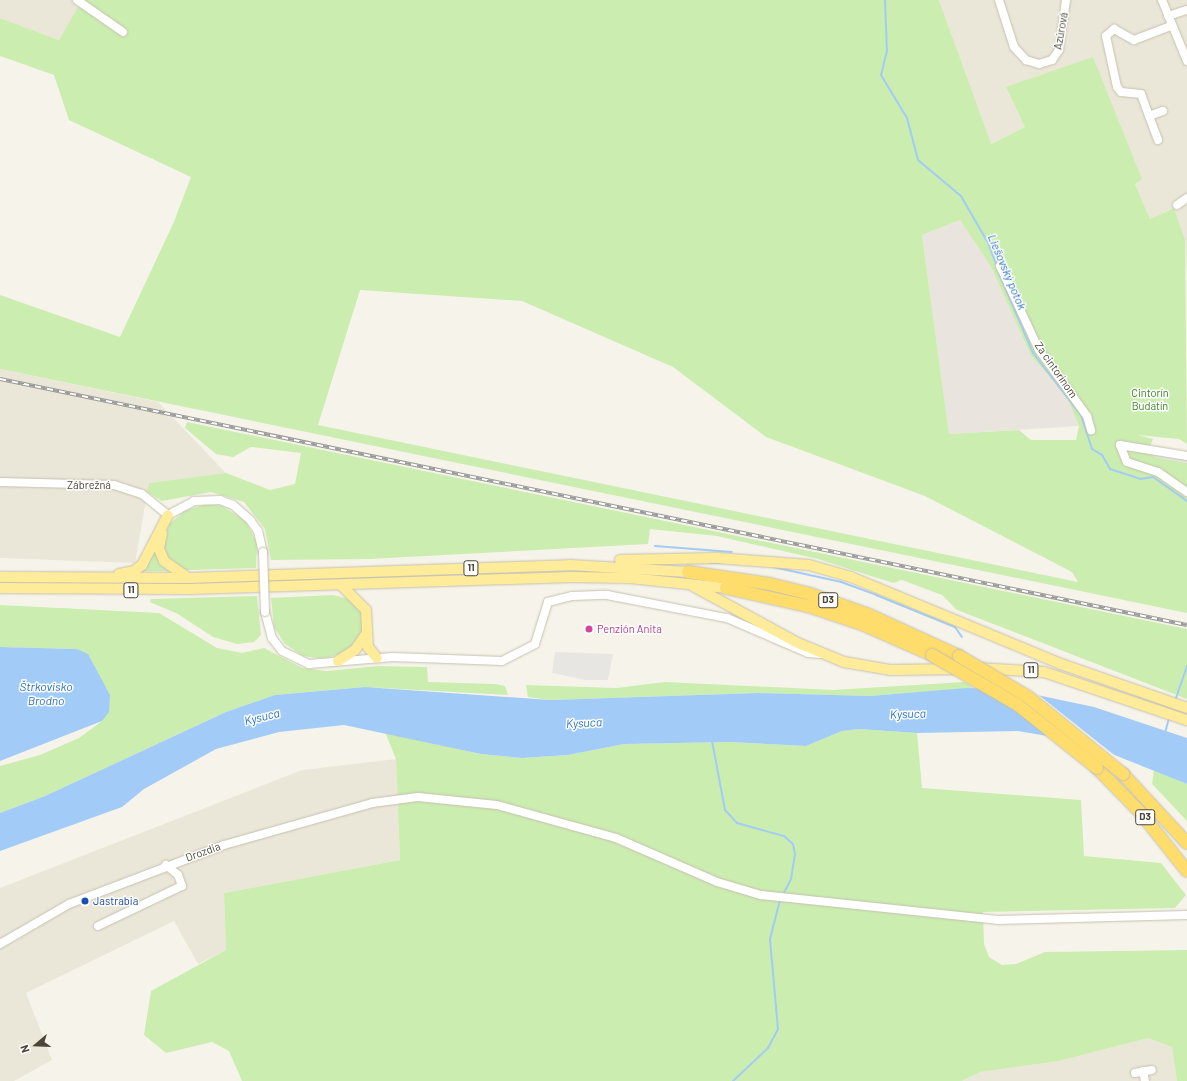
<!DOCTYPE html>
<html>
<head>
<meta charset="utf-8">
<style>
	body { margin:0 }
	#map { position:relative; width:1187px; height:1081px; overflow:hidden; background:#f6f4ea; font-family:Barlow,sans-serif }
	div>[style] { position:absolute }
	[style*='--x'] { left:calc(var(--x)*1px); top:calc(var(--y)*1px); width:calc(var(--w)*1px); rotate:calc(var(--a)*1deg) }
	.residential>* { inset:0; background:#ebe7d8 }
	.industrial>* { inset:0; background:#e9e5de }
	.green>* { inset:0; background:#cbedb0 }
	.parking>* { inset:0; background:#e8e6e2 }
	.water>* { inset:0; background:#a2ccf7 }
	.pier>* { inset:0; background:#f6f4ea }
	.stream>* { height:2px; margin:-1px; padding:0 1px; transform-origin:1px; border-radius:1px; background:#a2ccf7 }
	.roads { filter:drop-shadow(0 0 1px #c6c0ae) drop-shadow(0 0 1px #c6c0ae) }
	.minor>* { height:8px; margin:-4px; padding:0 4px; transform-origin:4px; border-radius:4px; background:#fff }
	.major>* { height:10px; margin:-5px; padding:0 5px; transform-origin:5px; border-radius:5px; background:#ffec9a }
	.highway>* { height:12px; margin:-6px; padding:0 6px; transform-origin:6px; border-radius:6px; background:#ffdd6c }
	.rail>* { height:3.5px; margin-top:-1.75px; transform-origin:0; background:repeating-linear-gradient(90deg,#fff 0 6px,#999 0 12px); box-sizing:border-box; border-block:1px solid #999 }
	.bridges { filter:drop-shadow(0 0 1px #c6c0ae) drop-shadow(0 0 1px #c6c0ae) }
	.minor-bridge>* { height:8px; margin:-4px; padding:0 4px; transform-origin:4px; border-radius:4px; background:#fff }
	.highway-bridge>* { height:12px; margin:-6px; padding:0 6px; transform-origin:6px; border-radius:6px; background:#ffdd6c }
	.dots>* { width:11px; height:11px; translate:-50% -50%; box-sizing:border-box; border:2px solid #fff; border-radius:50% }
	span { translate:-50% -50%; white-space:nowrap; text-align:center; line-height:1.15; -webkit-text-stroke:3px #fff; paint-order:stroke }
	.shield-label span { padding:1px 3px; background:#fff; border:1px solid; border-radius:3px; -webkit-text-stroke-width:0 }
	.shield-label { font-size:10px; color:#4b4537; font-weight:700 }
	.street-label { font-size:11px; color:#4b4537 }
	.park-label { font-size:11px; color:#3e8424 }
	.hotel-label { font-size:11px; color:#b23c85 }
	.left { translate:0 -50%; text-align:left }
	.transit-label { font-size:11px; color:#164399 }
	.water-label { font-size:12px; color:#2570c2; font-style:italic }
	.north { position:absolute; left:16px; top:1025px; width:40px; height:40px; -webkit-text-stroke:3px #fff; paint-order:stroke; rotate:251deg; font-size:11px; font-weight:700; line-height:16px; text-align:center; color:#4b4537 }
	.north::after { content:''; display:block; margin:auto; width:14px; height:18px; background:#4b4537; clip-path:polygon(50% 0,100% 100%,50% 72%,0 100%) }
</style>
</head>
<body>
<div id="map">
	<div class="residential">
		<i style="clip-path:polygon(0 0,82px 0,83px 2px,59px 40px,0 18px)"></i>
		<i style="clip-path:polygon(939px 0,1187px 0,1187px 279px,1185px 239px,1174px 208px,1150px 219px,1135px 184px,1006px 87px,1025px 127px,990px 144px)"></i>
		<i style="clip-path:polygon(0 369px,158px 402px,226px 473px,149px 483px,135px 563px,0 558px)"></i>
		<i style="clip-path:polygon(396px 759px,400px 860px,224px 893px,226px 950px,198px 964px,174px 921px,26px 993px,52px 1060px,14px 1081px,0 1081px,0 888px,302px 770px)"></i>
		<i style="clip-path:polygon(1148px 1038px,1172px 1047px,1177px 1081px,962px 1081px,980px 1072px,1059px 1061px)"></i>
	</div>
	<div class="industrial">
		<i style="clip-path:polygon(960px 220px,990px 265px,1031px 356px,1066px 395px,1079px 426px,949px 434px,922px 235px)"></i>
	</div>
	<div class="green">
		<i style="clip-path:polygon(evenodd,82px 0,939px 0,991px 144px,1025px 127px,1006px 87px,1093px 57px,1142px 179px,1135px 184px,1150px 219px,1174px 208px,1185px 239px,1187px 444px,1179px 439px,1137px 435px,1153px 439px,1148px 451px,1155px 457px,1187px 463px,1187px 613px,0 369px,0 295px,120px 337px,173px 224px,191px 177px,69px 120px,54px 75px,0 56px,0 18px,59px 40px,82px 0,960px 220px,990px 265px,1031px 356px,1066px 395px,1079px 426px,1076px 440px,1031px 440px,1019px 430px,949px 434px,922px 235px,960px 220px,82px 0,360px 290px,522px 301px,673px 367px,766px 437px,925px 496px,1072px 572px,1078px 582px,318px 425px,360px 290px)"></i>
		<i style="clip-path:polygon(187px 422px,1187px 629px,1187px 699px,957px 610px,942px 595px,902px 580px,893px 583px,818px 559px,717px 536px,650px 529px,648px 544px,369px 559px,271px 560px,265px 529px,244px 502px,211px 492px,162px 501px,147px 492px,149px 483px,226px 473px,270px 490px,295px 484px,301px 453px,251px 447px,233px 457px,216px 454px,185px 428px)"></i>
		<i style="clip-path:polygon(207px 504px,222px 506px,245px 520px,257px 543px,256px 568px,187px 570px,178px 568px,165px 556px,163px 540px,170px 523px,186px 510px)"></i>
		<i style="clip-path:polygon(154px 548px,162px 565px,169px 571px,139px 571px)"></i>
		<i style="clip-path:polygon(333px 595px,353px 600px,359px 607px,366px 624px,357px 642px,343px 653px,324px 659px,303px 656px,285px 644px,274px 627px,271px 598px)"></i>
		<i style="clip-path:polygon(257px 596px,261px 635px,254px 642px,237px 644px,213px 637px,178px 614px,150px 602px,151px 599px)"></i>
		<i style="clip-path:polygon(0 605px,159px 613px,217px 648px,242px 653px,264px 648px,302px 668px,327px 671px,378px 666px,427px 667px,428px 682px,496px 684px,505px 686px,508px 695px,365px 687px,275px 695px,226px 712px,45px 796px,0 813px,0 766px,40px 755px,79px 738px,102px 721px,110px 695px,77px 649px,0 647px)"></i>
		<i style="clip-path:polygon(665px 682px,833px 690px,964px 682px,974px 688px,870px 696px,758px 693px,550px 700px,528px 697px,526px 685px,616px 688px)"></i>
		<i style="clip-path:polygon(859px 729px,917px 733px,922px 788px,1081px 800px,1084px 856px,1161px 863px,1186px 895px,1175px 908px,983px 912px,984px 944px,989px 957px,1002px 965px,1016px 964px,1045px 952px,1187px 950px,1187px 1081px,1177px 1081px,1172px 1047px,1148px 1038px,1059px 1061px,980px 1072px,962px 1081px,242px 1081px,229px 1051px,212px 1042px,166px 1053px,144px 1035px,151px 991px,226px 950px,224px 893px,400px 860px,396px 759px,385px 732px,480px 754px,522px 758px,568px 755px,624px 744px,730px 742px,806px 746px,842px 731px)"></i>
		<i style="clip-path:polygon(1154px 770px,1187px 784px,1187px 821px,1152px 784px)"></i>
	</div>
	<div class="parking">
		<i style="clip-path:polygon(1148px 451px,1187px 458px,1187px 463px,1155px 457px)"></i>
		<i style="clip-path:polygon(555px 652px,613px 654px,608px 680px,586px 680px,552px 673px)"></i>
	</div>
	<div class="water">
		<i style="clip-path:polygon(0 647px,77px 649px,88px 654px,110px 695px,109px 712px,102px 721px,0 761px)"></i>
		<i style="clip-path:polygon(365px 687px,551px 700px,758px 693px,870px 696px,966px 688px,1009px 689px,1094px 707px,1187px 738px,1187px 784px,1082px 742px,1018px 731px,917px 733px,859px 729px,842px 731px,806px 746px,730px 742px,624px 744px,568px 755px,522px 758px,481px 754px,344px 725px,279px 732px,216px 749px,144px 789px,122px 807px,0 851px,0 813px,45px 796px,226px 712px,275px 695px)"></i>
	</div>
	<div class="pier">
		<i style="clip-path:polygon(1009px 687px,1035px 692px,1118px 758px,1082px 744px)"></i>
	</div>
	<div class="stream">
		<i style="--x:885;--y:0;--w:51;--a:87.8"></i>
		<i style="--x:887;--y:51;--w:25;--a:104"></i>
		<i style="--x:881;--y:75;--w:50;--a:58.8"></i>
		<i style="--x:907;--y:118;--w:43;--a:75.3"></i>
		<i style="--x:918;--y:160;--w:56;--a:39.9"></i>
		<i style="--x:961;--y:196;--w:54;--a:60.1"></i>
		<i style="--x:988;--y:243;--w:26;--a:69"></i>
		<i style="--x:998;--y:271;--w:89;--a:66.9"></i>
		<i style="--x:1033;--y:353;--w:78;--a:52.3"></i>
		<i style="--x:1081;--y:415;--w:36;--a:72"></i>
		<i style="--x:1092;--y:449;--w:12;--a:31"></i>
		<i style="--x:1102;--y:455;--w:16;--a:60"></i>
		<i style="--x:1110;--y:469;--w:32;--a:18"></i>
		<i style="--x:1140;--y:479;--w:13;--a:-9"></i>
		<i style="--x:1153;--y:477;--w:42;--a:35.2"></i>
		<i style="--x:655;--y:546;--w:77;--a:4.5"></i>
		<i style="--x:709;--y:563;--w:12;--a:0"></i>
		<i style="--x:773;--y:567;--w:70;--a:12.4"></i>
		<i style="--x:841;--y:582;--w:37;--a:20"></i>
		<i style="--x:876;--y:595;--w:85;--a:22.1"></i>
		<i style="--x:955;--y:627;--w:12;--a:55"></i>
		<i style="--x:1175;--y:701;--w:37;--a:-71"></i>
		<i style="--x:1165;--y:733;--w:16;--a:-75"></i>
		<i style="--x:712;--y:741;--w:70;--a:79.3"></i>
		<i style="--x:725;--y:810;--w:18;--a:47"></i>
		<i style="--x:737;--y:823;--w:49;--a:15.5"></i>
		<i style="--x:784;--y:836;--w:12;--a:42"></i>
		<i style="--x:793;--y:844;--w:10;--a:79"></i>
		<i style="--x:795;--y:854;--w:25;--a:99"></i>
		<i style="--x:791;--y:879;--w:18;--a:117"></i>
		<i style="--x:733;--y:1081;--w:48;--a:-43.3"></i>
		<i style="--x:768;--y:1048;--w:21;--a:-62"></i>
		<i style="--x:778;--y:1029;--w:90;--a:-95.1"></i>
		<i style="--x:770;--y:939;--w:40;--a:-75.6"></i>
	</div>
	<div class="roads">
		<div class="minor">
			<i style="--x:77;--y:0;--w:56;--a:34.8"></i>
			<i style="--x:999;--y:0;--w:49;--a:72.3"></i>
			<i style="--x:1014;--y:47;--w:18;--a:47"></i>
			<i style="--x:1026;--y:60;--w:14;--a:17"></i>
			<i style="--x:1039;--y:64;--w:14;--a:-17"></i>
			<i style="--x:1052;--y:60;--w:12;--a:-55"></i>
			<i style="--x:1059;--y:50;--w:50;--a:-82"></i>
			<i style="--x:1162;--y:0;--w:66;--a:67.7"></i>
			<i style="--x:1168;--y:16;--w:20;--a:-18"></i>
			<i style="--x:1149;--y:116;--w:15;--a:-20"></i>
			<i style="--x:1158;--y:140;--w:49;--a:-110.3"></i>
			<i style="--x:1141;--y:94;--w:20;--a:-174"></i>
			<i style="--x:1121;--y:92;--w:6;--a:-129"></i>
			<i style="--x:1117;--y:87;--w:52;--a:-102.2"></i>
			<i style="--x:1106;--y:36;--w:11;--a:-41"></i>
			<i style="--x:1114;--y:29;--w:23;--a:29"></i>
			<i style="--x:1134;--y:40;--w:40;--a:-21"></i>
			<i style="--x:1177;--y:205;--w:12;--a:-35"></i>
			<i style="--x:1000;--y:266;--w:93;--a:65.1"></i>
			<i style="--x:1039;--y:350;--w:82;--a:54"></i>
			<i style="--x:1087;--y:416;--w:15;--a:74"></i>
			<i style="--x:1187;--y:456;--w:68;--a:-170.7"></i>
			<i style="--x:1120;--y:445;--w:18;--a:68"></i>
			<i style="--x:1127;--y:462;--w:33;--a:18"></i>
			<i style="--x:1158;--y:472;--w:35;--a:35"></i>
			<i style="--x:0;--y:482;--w:114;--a:1.5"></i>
			<i style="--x:114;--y:485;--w:29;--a:18"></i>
			<i style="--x:142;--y:494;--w:33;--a:39"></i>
			<i style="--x:168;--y:515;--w:30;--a:-28"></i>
			<i style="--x:194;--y:501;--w:26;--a:-2"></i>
			<i style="--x:220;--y:500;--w:14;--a:21"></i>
			<i style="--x:233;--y:505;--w:23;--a:41"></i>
			<i style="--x:250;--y:520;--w:14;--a:54"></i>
			<i style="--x:258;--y:531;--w:22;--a:77"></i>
			<i style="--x:265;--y:612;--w:27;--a:75"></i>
			<i style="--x:272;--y:638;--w:16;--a:52"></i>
			<i style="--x:282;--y:651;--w:30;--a:26"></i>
			<i style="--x:309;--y:664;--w:84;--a:-4.8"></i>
			<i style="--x:393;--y:657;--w:109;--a:2.1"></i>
			<i style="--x:502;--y:661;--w:37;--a:-27"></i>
			<i style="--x:535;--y:644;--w:44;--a:-72.8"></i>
			<i style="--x:548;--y:602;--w:25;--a:-14"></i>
			<i style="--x:572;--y:596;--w:35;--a:-2"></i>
			<i style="--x:607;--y:595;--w:122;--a:10.9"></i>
			<i style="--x:727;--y:618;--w:88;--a:23.4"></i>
			<i style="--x:808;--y:653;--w:13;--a:4"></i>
			<i style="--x:98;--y:926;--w:93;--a:-25.5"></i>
			<i style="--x:182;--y:886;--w:12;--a:-110"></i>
			<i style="--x:178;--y:875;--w:16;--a:-140"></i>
			<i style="--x:0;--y:944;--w:80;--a:-30.1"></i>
			<i style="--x:69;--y:904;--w:166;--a:-20.8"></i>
			<i style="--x:224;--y:845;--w:154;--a:-15.8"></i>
			<i style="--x:372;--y:803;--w:46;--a:-7.4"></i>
			<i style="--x:418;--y:797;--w:79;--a:5.8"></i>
			<i style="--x:497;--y:805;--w:123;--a:15.5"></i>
			<i style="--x:616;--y:838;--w:110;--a:23.5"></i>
			<i style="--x:717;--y:882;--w:46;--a:16.5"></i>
			<i style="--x:761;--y:895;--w:238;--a:6"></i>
			<i style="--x:998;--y:920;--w:189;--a:-1.5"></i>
			<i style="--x:1143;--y:1071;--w:10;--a:79"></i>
			<i style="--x:1135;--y:1073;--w:17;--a:-10"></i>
		</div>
		<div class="major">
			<i style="--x:162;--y:533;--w:16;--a:101"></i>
			<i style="--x:159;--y:549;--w:13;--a:67"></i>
			<i style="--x:164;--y:561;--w:29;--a:35"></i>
			<i style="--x:620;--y:560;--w:97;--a:-1.2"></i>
			<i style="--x:717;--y:558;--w:92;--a:4.4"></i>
			<i style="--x:809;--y:565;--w:44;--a:15.9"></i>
			<i style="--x:851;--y:577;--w:227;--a:22.5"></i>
			<i style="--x:1061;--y:664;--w:133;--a:19.2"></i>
			<i style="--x:119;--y:574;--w:15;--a:-11"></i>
			<i style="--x:134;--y:571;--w:10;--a:-37"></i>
			<i style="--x:142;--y:565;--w:56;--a:-62.5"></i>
			<i style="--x:0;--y:577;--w:188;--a:0.3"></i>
			<i style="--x:188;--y:578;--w:382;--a:-1.9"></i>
			<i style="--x:570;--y:565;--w:118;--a:3.4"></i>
			<i style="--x:341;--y:585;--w:35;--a:45"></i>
			<i style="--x:366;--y:610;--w:37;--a:87"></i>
			<i style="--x:368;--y:647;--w:14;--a:51"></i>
			<i style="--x:693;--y:586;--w:119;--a:28.5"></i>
			<i style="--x:798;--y:643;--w:50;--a:22.4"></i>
			<i style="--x:844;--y:662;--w:48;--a:9.7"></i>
			<i style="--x:891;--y:670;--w:68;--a:-0.8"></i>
			<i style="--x:0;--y:588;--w:190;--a:0.3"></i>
			<i style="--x:190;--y:589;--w:381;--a:-1.8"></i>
			<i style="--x:571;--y:577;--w:59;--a:1"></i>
			<i style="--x:630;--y:578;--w:97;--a:5.9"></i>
			<i style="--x:338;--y:661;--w:20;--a:-33"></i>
			<i style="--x:355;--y:650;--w:19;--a:-55"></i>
			<i style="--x:977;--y:668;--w:67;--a:3.4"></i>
			<i style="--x:1044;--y:672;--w:151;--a:18.6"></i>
		</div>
		<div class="highway">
			<i style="--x:688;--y:572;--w:83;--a:8.3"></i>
			<i style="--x:770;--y:584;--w:41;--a:14"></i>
			<i style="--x:810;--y:594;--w:60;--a:19.3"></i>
			<i style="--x:867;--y:614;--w:101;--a:24.5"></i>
			<i style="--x:726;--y:588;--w:84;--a:12.4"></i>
			<i style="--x:808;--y:606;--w:59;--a:18.7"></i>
			<i style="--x:864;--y:625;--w:74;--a:23.8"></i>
			<i style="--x:1097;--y:768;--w:62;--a:45.7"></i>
			<i style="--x:1140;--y:812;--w:75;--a:51.5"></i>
			<i style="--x:1123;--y:774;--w:94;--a:47.2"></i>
		</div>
	</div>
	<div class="rail">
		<i style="--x:0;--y:379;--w:1212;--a:11.71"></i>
	</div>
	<div class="bridges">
		<div class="minor-bridge">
			<i style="--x:263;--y:552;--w:60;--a:88.1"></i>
		</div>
		<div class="highway-bridge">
			<i style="--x:932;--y:655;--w:99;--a:30.2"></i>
			<i style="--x:1018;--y:705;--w:101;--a:38.6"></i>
			<i style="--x:959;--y:656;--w:79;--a:30.5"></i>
			<i style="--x:1027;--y:696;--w:124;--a:39.1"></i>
		</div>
	</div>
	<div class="dots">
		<i style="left:589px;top:629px;background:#d1479c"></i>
		<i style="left:85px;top:901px;background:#1a4fb4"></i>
	</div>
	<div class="shield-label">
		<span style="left:471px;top:568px">11</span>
		<span style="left:131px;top:590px">11</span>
		<span style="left:828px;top:600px">D3</span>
		<span style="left:1031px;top:670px">11</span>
		<span style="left:1145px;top:817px">D3</span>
	</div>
	<div class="street-label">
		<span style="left:1061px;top:31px;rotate:-80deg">Azúrová</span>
		<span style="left:1056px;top:370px;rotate:55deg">Za cintorínom</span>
		<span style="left:89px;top:485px">Zábrežná</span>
		<span style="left:203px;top:852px;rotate:-20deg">Drozdia</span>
	</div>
	<div class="park-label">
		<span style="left:1150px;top:400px">Cintorín<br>Budatín</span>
	</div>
	<div class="hotel-label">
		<span class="left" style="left:597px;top:629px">Penzión Anita</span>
	</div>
	<div class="transit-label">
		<span class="left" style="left:93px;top:901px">Jastrabia</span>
	</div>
	<div class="water-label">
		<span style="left:1007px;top:272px;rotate:67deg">Liešovský potok</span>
		<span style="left:46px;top:694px">Štrkovisko<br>Brodno</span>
		<span style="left:908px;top:714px;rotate:-2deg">Kysuca</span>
		<span style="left:262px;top:717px;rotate:-14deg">Kysuca</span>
		<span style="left:584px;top:723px;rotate:-3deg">Kysuca</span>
	</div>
	<div class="north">N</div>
</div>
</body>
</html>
